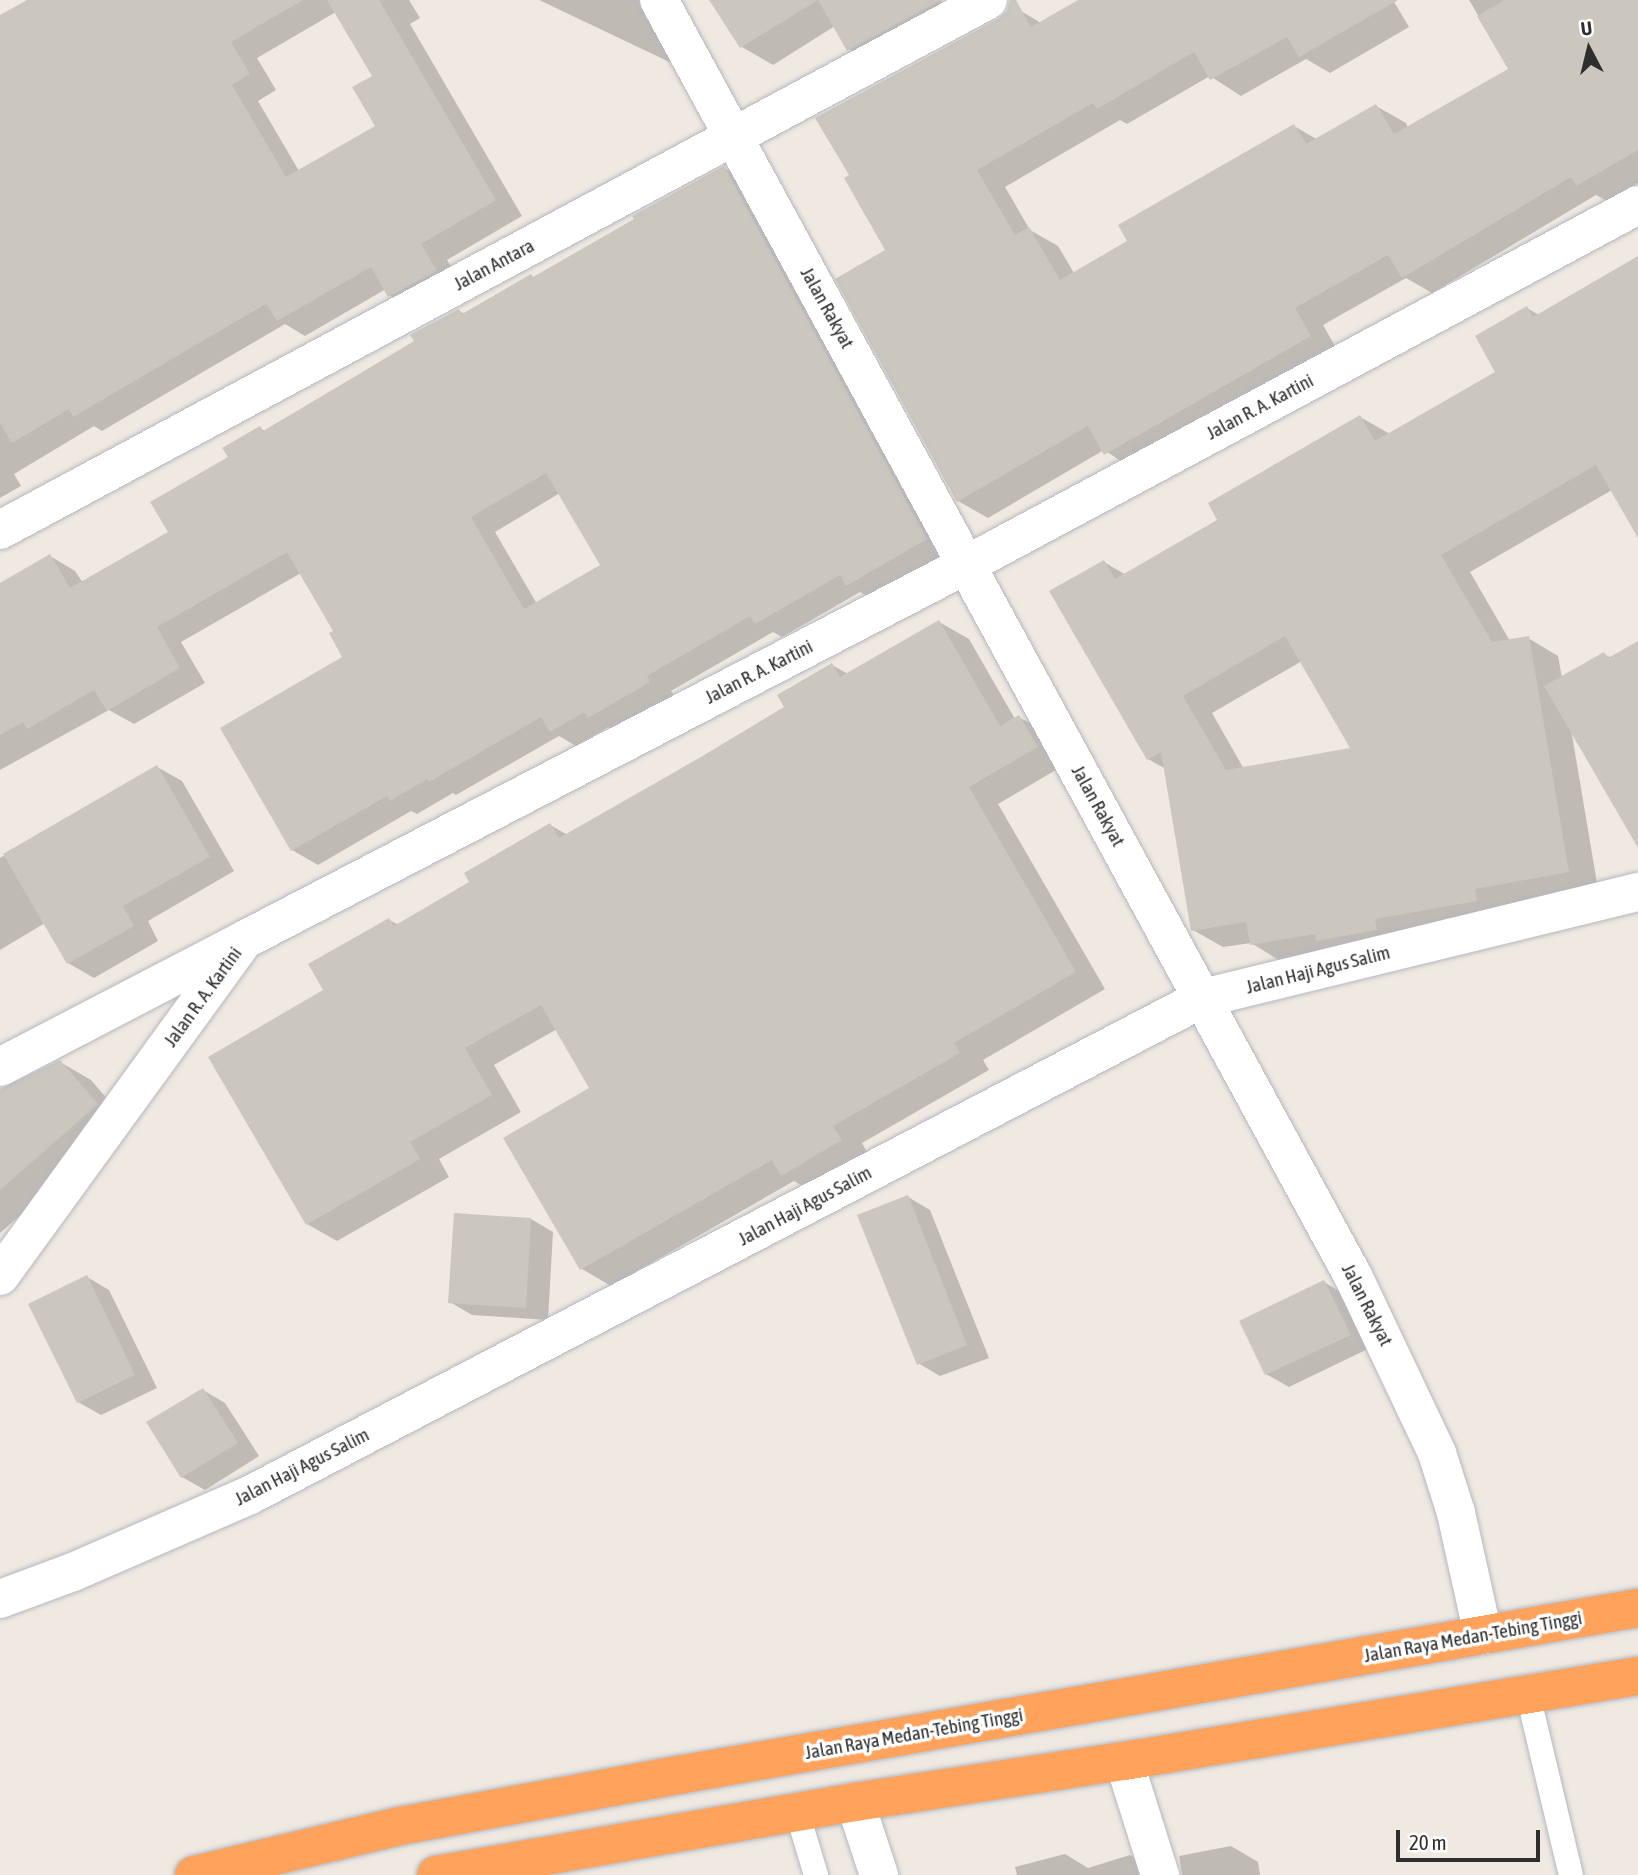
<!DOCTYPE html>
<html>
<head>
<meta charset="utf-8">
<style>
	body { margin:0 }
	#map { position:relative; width:1638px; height:1875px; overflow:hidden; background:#efe9e1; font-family:"Asap Condensed",sans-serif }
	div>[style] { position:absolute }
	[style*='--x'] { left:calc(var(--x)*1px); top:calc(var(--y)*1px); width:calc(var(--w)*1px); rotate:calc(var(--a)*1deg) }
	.shadow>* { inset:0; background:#0003 }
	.building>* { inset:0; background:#cbc7bf }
	.roads { filter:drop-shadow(0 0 2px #b4b7c1) drop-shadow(0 0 2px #b4b7c1) }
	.lane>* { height:24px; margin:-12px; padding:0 12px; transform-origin:12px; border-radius:12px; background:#fff }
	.street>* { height:38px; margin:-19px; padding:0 19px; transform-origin:19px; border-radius:19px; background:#fff }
	.secondary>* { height:38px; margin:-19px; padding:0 19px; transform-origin:19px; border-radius:19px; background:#fff }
	.highway>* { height:38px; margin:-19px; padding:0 19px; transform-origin:19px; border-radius:19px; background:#ffa35c }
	span { translate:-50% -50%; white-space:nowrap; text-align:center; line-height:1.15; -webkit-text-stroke:7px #fff; paint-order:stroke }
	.street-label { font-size:19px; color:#2e2e2e }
	.north { position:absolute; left:1554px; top:14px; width:70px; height:70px; -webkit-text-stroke:5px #fff; paint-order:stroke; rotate:353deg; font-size:19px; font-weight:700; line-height:28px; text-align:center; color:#2e2e2e }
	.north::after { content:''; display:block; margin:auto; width:24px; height:32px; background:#2e2e2e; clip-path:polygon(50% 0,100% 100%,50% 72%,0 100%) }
	.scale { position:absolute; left:1396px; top:1830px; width:144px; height:32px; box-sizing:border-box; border:4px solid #2e2e2e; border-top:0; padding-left:9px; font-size:21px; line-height:24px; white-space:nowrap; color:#2e2e2e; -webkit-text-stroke:5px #fff; paint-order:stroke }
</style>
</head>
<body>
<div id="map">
	<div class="shadow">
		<i style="clip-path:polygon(evenodd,30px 0,409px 0,420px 18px,410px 24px,522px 216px,447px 260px,463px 287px,417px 311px,390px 296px,386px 289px,305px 336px,285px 324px,102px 431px,94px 426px,14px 474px,21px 486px,0 498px,0 51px,30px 0,336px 12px,374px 77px,377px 126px,299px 171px,258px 101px,276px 90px,257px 58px,336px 12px)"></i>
		<i style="clip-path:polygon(539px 0,645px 0,680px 67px)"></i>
		<i style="clip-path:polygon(711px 0,941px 0,956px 27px,880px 68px,849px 49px,835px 26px,773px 65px,742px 47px)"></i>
		<i style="clip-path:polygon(1082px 0,1393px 0,1409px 27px,1330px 73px,1306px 59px,1241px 96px,1210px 76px,1127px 124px,1120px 120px,1005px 187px,1030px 230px,1058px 246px,1074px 273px,1130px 242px,1294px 126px,1318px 140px,1376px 106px,1406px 123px,1408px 128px,1510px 69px,1469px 0,1638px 0,1638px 183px,1607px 201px,1596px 195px,1432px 293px,1406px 278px,1323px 325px,1339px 353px,1135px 470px,1104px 450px,988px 518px,958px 501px,888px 251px,1021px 11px,1041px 23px)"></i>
		<i style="clip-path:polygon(evenodd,724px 168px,750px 183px,952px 554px,873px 599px,860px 592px,782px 637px,773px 632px,671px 691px,675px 697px,615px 732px,608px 727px,576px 746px,559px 736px,456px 795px,453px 793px,417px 814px,411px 811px,318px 865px,292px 850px,345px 657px,335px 632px,301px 573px,181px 642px,205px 683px,134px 724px,109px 710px,0 770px,0 585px,50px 556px,75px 571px,83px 583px,170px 533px,230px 458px,260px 428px,265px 431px,417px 342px,459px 311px,465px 314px,534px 278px,724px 168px,560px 493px,602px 566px,537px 604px,495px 532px,560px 493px)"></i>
		<i style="clip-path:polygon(evenodd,1638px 260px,1638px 535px,1612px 490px,1470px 572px,1510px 641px,1528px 638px,1558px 656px,1562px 678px,1604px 654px,1611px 658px,1638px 647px,1638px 820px,1571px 729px,1598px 889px,1282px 962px,1251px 943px,1223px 947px,1193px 930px,1166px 769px,1148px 759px,1104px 562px,1126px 575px,1220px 520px,1360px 417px,1390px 434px,1498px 372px,1527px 308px,1539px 315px,1638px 260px,1302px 661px,1353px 750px,1244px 769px,1212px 713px,1302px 661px)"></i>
		<i style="clip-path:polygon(939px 622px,969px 639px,1015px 719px,1019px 717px,1049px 734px,1066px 764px,998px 804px,1105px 989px,983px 1060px,989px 1070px,862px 1143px,870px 1158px,812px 1192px,794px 1181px,611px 1286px,582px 1269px,592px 1089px,557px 1029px,494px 1065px,521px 1112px,439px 1159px,449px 1177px,337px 1241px,307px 1224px,326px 991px,389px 920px,399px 925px,472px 883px,550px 825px,568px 835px,787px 707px,832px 665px,848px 674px)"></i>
		<i style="clip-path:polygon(157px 767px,182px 781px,234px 871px,148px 921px,158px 941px,94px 978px,68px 963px,45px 923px,0 950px,0 858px)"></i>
		<i style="clip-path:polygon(60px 1062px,91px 1080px,127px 1122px,0 1233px,0 1089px,11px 1088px)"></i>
		<i style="clip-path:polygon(908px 1197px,930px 1210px,989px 1358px,940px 1376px,918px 1363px)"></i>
		<i style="clip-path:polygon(531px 1219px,553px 1232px,548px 1320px,472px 1315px,450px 1302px)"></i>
		<i style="clip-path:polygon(87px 1277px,109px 1290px,157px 1388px,101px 1415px,78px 1402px)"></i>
		<i style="clip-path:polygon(1324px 1282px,1346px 1295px,1372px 1347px,1289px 1387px,1266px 1374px)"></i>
		<i style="clip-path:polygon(203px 1390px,225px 1403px,259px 1456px,205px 1490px,182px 1477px)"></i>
		<i style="clip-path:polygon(1231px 1846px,1258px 1862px,1260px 1875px,1182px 1875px,1179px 1856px)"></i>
		<i style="clip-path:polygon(1065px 1854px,1088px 1868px,1130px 1855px,1157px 1870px,1159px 1875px,1017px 1875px,1015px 1867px)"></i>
	</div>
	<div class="building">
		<i style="clip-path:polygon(27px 0,303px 0,231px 42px,250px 74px,232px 85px,286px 177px,375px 126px,352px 87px,372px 76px,327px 0,379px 0,496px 200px,421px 244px,437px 271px,388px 297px,371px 267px,277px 321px,266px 304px,73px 417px,69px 409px,12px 443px,0 423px,0 15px)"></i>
		<i style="clip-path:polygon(709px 0,818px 0,740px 48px)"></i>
		<i style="clip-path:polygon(818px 0,942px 0,847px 51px)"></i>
		<i style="clip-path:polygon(1010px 0,1016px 0,1031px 27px,1078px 0,1398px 0,1299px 57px,1287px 37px,1210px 80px,1194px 52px,1097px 109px,1093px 103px,977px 170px,1015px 235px,1029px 227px,1060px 280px,1127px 241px,1118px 225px,1294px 124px,1306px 144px,1376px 104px,1394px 134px,1508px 69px,1477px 16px,1504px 0,1638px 0,1638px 150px,1576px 186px,1571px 177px,1402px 278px,1388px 255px,1295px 308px,1311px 336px,1104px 455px,1088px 426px,957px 502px,835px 279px,885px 250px,844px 178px,849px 175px,815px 118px,998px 19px,1007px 11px)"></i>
		<i style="clip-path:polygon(evenodd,724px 166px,927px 539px,846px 586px,840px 575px,755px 624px,750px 616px,647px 676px,650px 682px,588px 718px,584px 712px,550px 732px,541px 717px,429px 782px,427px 779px,390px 801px,387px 796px,291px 851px,220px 728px,342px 657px,329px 633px,333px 631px,287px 552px,157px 627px,180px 668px,107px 711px,94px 690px,27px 729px,23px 722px,0 735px,0 583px,50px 554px,70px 588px,168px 532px,150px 502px,228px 457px,222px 448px,260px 426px,263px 431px,354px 377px,414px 341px,410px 335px,459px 309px,462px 314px,531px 274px,533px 277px,634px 219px,632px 216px,724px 166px,546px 473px,600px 565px,524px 609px,471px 517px,546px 473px)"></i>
		<i style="clip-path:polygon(evenodd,1638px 256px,1638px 538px,1596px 465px,1441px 555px,1492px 642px,1529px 636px,1569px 872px,1475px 889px,1477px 901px,1375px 919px,1377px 930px,1316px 941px,1315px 934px,1250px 945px,1246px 922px,1191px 931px,1161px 752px,1147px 760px,1049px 591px,1104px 560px,1115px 579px,1217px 520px,1208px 503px,1360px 415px,1375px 441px,1495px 372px,1475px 336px,1527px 306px,1533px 317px,1638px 256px,1285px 636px,1350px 748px,1226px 770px,1183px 696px,1285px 636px)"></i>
		<i style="clip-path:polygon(939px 620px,1000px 726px,1019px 715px,1038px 747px,969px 787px,1076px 972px,954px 1043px,960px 1053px,833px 1126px,842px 1140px,781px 1176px,772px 1160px,580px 1270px,503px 1138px,589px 1088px,541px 1005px,465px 1048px,492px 1095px,410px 1142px,420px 1159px,306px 1225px,208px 1057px,323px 990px,308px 964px,389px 918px,394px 926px,469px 882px,464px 873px,550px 823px,559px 838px,701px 757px,784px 707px,777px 695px,832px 663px,840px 677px)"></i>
		<i style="clip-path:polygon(1638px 641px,1638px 848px,1544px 686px,1604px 652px,1608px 658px)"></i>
		<i style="clip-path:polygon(157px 765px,210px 857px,123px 906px,134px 926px,67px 964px,3px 854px)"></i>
		<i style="clip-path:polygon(60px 1060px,98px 1104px,0 1190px,0 1089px)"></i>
		<i style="clip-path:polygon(908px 1195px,967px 1345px,917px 1365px,857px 1215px)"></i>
		<i style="clip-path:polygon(454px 1213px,531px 1218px,526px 1308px,448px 1303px)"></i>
		<i style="clip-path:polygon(87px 1275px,135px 1375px,77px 1403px,28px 1304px)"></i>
		<i style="clip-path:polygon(1324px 1280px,1351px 1335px,1265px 1375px,1239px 1321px)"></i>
		<i style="clip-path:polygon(203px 1388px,238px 1443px,181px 1478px,146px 1422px)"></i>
	</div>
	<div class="roads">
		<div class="lane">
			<i style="--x:1528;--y:1695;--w:185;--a:76.6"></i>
			<i style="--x:797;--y:1812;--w:66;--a:73.2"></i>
		</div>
		<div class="street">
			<i style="--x:659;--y:0;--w:1453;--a:61.46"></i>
			<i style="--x:1353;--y:1276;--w:196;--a:64.6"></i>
			<i style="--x:1437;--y:1453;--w:63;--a:72.4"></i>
			<i style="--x:1456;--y:1513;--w:125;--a:77.5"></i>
			<i style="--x:0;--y:530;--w:1121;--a:-28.21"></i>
			<i style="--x:0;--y:1067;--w:275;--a:-27.5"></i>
			<i style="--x:0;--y:1599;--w:78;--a:-20.3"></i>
			<i style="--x:73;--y:1572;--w:193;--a:-23.5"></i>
			<i style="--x:250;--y:1495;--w:1075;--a:-27.54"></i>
			<i style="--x:1203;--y:998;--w:448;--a:-13.7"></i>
			<i style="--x:1124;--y:1761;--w:120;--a:72.5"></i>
			<i style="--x:855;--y:1802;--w:77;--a:71.8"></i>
		</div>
		<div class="secondary">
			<i style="--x:0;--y:1276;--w:415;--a:-54"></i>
			<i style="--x:244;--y:940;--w:814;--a:-27.45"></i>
			<i style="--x:966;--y:565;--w:762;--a:-28.18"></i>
		</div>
		<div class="highway">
			<i style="--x:194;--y:1875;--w:212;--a:-13.4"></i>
			<i style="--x:400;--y:1826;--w:283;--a:-10.4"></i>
			<i style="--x:678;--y:1775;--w:974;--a:-9.87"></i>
			<i style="--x:436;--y:1875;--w:425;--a:-9.9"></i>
			<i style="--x:855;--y:1802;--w:272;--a:-8.7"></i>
			<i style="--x:1124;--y:1761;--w:521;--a:-9.39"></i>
		</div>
	</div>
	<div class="street-label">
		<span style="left:494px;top:265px;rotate:-28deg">Jalan Antara</span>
		<span style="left:827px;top:308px;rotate:61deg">Jalan Rakyat</span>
		<span style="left:1260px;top:407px;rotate:-28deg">Jalan R. A. Kartini</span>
		<span style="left:759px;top:672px;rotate:-27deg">Jalan R. A. Kartini</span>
		<span style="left:1098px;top:806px;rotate:61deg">Jalan Rakyat</span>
		<span style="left:1318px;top:970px;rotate:-14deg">Jalan Haji Agus Salim</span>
		<span style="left:203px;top:997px;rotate:-54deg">Jalan R. A. Kartini</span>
		<span style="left:805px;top:1206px;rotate:-28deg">Jalan Haji Agus Salim</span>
		<span style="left:1367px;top:1305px;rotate:63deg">Jalan Rakyat</span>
		<span style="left:302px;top:1467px;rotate:-27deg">Jalan Haji Agus Salim</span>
		<span style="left:1473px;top:1637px;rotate:-10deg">Jalan Raya Medan-Tebing Tinggi</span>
		<span style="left:914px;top:1734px;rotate:-10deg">Jalan Raya Medan-Tebing Tinggi</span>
	</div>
	<div class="north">U</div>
	<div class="scale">20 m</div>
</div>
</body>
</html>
